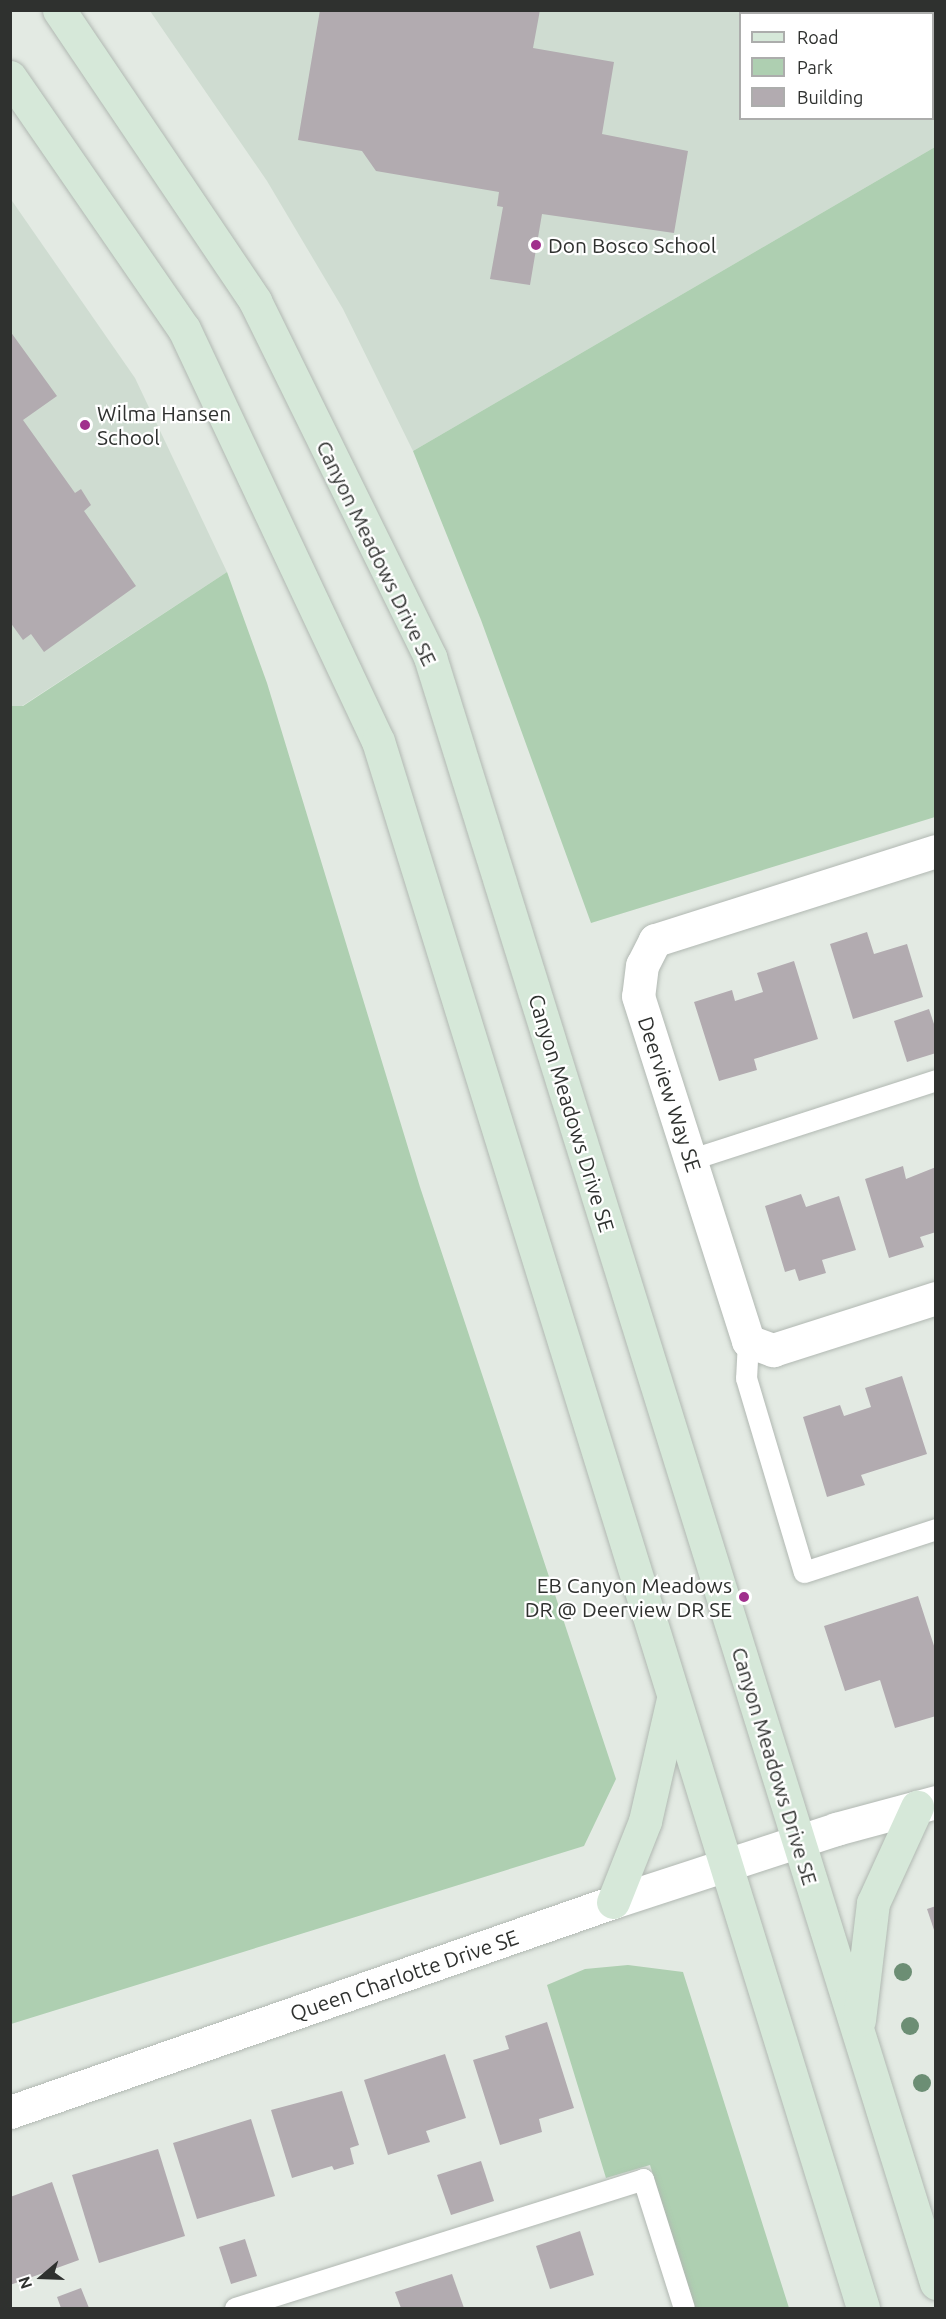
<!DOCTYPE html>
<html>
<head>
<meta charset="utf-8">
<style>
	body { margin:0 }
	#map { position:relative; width:946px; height:2319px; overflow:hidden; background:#e3eae3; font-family:Ubuntu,sans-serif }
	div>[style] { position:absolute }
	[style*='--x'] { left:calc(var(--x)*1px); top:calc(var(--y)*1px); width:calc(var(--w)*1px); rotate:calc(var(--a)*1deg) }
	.built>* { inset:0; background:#cfdcd1 }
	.green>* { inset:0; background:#aecfb1 }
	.building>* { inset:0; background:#b2abb0 }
	.roads { filter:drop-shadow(0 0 2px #b1b8b2) drop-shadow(0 0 2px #b1b8b2) }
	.lane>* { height:21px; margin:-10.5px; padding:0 10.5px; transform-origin:10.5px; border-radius:10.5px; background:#fff }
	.street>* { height:33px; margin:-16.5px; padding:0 16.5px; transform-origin:16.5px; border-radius:16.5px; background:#fff }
	.secondary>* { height:33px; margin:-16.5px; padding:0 16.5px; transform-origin:16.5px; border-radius:16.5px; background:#d6e8d9 }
	.trees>* { width:18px; height:18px; margin:-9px; border-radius:50%; background:#6c8e74 }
	.dots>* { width:16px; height:16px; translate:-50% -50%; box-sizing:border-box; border:3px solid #fff; border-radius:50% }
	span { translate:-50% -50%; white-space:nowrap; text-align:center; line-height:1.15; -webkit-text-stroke:4.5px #fff; paint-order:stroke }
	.poi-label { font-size:21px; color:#2f312f }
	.left { translate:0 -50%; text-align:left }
	.right { translate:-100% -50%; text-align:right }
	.street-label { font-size:21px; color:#2f312f }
	.frame { position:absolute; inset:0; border:12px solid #2f312f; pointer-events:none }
	.legend { position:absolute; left:739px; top:12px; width:195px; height:108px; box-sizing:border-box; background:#fff; border:2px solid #acadac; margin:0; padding:8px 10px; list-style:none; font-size:18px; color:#2f312f }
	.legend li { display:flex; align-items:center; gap:12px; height:30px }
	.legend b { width:30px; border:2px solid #acadac }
	.north { position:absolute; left:12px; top:2247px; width:60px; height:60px; -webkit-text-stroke:4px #fff; paint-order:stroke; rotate:251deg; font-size:16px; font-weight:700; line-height:24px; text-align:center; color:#2f312f }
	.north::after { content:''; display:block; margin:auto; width:21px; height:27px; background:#2f312f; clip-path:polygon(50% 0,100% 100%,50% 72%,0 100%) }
</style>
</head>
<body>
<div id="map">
	<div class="built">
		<i style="clip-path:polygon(evenodd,150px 11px,935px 11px,935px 147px,413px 451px,343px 309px,267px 181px,150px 11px,740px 14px,932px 14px,932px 118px,740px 118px,740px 14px)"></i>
		<i style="clip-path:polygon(10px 198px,135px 378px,227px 572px,22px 706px,10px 706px)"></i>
	</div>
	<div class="green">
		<i style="clip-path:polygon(858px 11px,935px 11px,935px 66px,932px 14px)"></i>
		<i style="clip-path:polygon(935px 147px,935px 817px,591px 923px,481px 620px,413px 451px)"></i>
		<i style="clip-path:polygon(227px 572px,267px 683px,420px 1187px,616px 1779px,584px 1846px,11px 2024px,11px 706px,23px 706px)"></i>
		<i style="clip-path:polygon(628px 1965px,683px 1972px,789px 2308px,695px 2308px,650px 2165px,606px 2178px,547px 1985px,585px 1969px)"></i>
	</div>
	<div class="building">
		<i style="clip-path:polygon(320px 10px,540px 10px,533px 48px,614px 62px,602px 134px,688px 151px,674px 233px,542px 214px,530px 285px,490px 279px,503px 207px,497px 206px,499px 192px,376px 171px,362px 151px,298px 140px)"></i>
		<i style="clip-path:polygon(10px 331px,57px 396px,23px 420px,75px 493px,81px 489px,91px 505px,84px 511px,136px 586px,44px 652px,31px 634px,23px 640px,10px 622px)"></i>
		<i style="clip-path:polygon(867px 932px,874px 954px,907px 944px,923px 997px,853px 1019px,830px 944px)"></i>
		<i style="clip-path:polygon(794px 961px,818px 1039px,754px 1059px,757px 1070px,719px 1081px,694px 1002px,732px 990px,735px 1001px,763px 992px,757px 973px)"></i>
		<i style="clip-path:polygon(929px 1009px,936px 1030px,936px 1053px,907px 1062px,894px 1021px)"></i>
		<i style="clip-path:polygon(903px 1166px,906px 1179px,936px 1167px,936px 1232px,920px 1237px,924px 1247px,889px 1258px,865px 1179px)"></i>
		<i style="clip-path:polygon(801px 1194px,806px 1207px,839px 1196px,856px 1250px,822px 1260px,826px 1273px,799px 1281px,795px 1269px,785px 1272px,765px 1206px)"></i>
		<i style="clip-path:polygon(902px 1376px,927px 1454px,861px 1475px,865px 1485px,827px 1497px,803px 1417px,840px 1405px,844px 1416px,871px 1407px,865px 1388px)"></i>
		<i style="clip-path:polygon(918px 1596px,936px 1652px,936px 1716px,895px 1728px,880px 1680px,845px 1691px,824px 1626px)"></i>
		<i style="clip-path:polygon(936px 1906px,936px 1933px,935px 1933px,927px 1909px)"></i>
		<i style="clip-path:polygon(547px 2022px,574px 2108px,539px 2119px,542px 2132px,500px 2145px,473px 2060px,509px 2049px,505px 2036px)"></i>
		<i style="clip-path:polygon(445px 2054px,466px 2118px,426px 2131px,430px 2142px,388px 2155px,364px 2080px)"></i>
		<i style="clip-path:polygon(342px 2091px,359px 2145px,350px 2148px,354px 2164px,334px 2170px,332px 2166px,292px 2178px,271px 2110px)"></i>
		<i style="clip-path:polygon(251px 2119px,275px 2196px,197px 2219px,173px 2143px)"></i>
		<i style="clip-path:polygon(158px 2149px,185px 2236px,99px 2263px,72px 2175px)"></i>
		<i style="clip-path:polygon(481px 2161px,494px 2201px,451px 2215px,437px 2175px)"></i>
		<i style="clip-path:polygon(52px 2182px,79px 2260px,10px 2285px,10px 2197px)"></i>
		<i style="clip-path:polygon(580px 2231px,594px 2275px,550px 2289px,536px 2246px)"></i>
		<i style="clip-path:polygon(245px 2239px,257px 2276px,231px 2284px,219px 2247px)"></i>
		<i style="clip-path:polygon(452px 2274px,464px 2308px,401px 2308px,395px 2292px)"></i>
		<i style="clip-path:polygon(81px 2288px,89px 2308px,61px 2308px,57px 2297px)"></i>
	</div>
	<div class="roads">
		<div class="lane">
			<i style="--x:692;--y:1159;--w:256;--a:-17.9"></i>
			<i style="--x:748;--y:1341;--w:37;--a:93"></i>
			<i style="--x:746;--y:1378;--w:202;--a:73.4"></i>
			<i style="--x:804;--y:1572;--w:139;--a:-18"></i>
			<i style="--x:235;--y:2308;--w:428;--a:-17.5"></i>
			<i style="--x:643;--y:2179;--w:135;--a:72.4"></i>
		</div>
		<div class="street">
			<i style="--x:936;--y:851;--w:295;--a:162.4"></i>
			<i style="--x:655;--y:940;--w:28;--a:117"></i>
			<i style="--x:642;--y:965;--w:31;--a:97"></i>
			<i style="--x:638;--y:996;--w:362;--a:72.3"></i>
			<i style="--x:748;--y:1341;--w:27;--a:20"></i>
			<i style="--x:773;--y:1350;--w:171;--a:-17.7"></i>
			<i style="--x:10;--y:2112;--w:639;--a:-19.2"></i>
			<i style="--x:613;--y:1902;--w:235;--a:-18.1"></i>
			<i style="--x:836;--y:1829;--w:104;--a:-15.1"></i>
		</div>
		<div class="secondary">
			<i style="--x:59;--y:10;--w:351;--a:56"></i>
			<i style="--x:255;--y:301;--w:397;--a:63.8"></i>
			<i style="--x:430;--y:657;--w:1703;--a:72.71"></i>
			<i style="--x:10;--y:77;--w:306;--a:55.4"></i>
			<i style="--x:184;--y:329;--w:455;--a:64.8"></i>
			<i style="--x:378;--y:741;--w:1640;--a:72.8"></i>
			<i style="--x:613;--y:1902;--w:87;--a:-68.4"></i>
			<i style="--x:645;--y:1821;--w:125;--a:-77.1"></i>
			<i style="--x:859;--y:2020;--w:118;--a:-83.2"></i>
			<i style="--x:873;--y:1903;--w:106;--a:-65.4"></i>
		</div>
	</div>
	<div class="trees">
		<i style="left:903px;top:1972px"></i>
		<i style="left:910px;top:2026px"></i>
		<i style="left:922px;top:2083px"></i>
	</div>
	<div class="dots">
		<i style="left:536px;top:245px;background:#a02f8c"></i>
		<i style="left:85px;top:425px;background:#a02f8c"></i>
		<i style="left:744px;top:1597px;background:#a02f8c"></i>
	</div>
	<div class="poi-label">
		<span class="left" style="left:548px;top:245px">Don Bosco School</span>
		<span class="left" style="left:97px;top:425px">Wilma Hansen<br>School</span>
		<span class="right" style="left:732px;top:1597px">EB Canyon Meadows<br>DR @ Deerview DR SE</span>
	</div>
	<div class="street-label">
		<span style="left:377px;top:553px;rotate:64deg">Canyon Meadows Drive SE</span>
		<span style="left:670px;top:1094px;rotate:72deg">Deerview Way SE</span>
		<span style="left:572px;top:1113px;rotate:73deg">Canyon Meadows Drive SE</span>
		<span style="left:775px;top:1766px;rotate:73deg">Canyon Meadows Drive SE</span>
		<span style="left:404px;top:1975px;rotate:-19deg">Queen Charlotte Drive SE</span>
	</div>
	<div class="frame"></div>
	<ul class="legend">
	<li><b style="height:8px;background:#d6e8d9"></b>Road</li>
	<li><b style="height:16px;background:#aecfb1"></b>Park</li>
	<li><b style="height:16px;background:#b2abb0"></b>Building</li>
	</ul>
	<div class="north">N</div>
</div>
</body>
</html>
